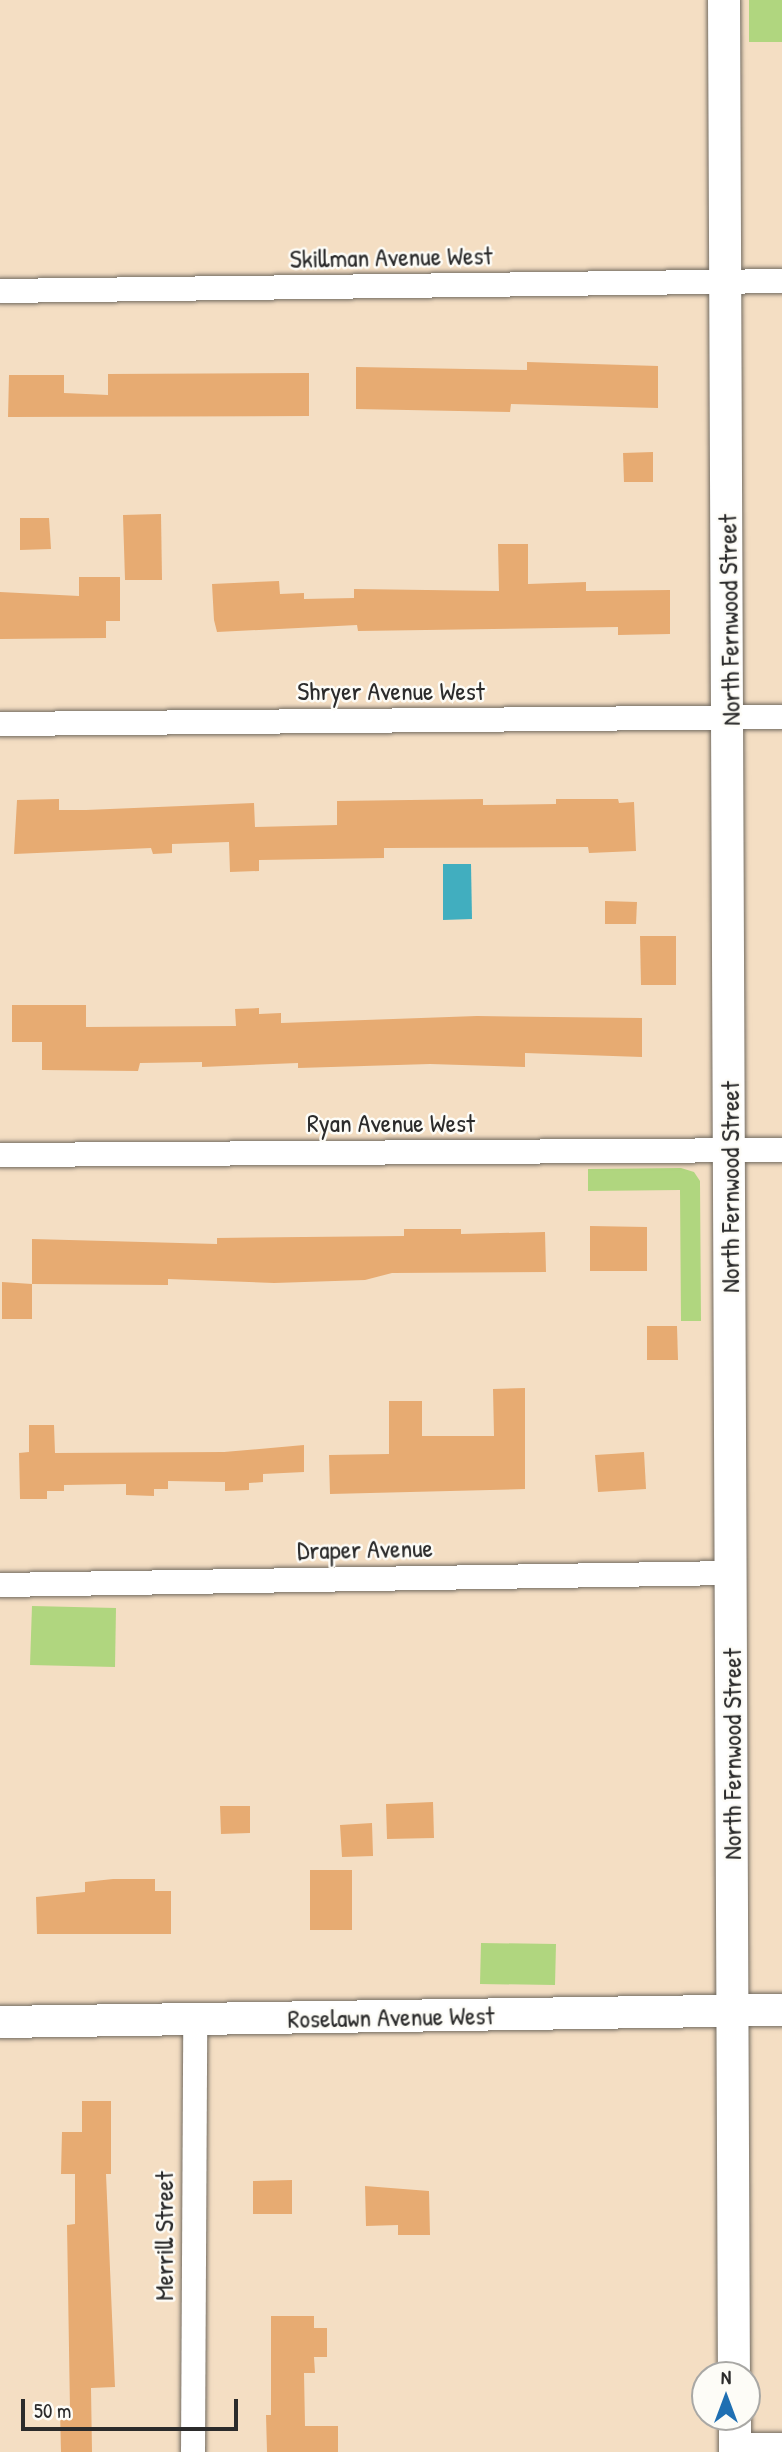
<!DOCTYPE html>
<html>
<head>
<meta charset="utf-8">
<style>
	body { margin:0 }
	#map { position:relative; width:782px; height:2452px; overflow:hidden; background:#f4dec3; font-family:"Patrick Hand",sans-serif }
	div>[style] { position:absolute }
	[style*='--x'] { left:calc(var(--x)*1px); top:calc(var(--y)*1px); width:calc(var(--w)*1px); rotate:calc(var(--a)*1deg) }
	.green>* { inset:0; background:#b0d67f }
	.water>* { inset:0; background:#41aebf }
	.building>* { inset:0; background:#e7ab72 }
	.roads { filter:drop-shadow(0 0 2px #716a60) drop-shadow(0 0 2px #716a60) }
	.minor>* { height:24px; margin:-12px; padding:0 12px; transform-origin:12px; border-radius:12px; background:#fff }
	.tertiary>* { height:32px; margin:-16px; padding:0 16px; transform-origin:16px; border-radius:16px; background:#fff }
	span { translate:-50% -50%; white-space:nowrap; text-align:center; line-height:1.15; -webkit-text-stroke:5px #fdfcf7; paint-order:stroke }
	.street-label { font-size:26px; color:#2b2b2b }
	.north { position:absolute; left:691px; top:2361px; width:70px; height:70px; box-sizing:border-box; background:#fdfcf7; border:2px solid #a9a8a5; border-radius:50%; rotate:0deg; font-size:19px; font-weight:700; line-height:28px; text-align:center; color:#2b2b2b }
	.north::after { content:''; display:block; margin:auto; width:24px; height:32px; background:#1f6fb2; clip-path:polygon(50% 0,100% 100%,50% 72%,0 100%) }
	.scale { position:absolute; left:21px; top:2399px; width:217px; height:32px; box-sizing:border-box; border:4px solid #2b2b2b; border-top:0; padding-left:9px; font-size:21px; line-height:24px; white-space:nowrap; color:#2b2b2b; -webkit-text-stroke:5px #fdfcf7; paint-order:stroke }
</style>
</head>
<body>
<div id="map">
	<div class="green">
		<i style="clip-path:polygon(749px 0,782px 0,782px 42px,749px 42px)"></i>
		<i style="clip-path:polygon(681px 1168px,694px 1172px,700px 1181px,701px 1321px,681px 1321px,680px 1190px,588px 1191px,588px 1169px)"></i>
		<i style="clip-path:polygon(32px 1606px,116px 1608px,115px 1667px,30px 1665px)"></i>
		<i style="clip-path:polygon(481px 1943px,556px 1944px,555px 1985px,480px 1984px)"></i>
	</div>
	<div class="water">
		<i style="clip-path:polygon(443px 864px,471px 864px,472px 919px,443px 920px)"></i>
	</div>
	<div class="building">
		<i style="clip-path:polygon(527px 362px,658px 366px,658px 408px,511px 404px,510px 412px,356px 409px,356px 367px,527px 370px)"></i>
		<i style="clip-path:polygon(309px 373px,309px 416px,8px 417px,9px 375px,64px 375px,64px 393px,108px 395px,108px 374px)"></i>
		<i style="clip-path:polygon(653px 452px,653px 482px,624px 482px,623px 453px)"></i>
		<i style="clip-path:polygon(161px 514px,162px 580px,125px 580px,123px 515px)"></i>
		<i style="clip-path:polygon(20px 518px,49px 518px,51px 549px,20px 550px)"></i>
		<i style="clip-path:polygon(498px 544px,528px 544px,528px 584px,586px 582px,586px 591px,670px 590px,670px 634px,618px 635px,618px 627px,358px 631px,357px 625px,217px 632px,214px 620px,212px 584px,279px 581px,280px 594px,304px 593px,304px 599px,354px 598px,354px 589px,499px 591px)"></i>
		<i style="clip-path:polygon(79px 577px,120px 577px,120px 621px,106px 621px,106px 638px,0 639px,0 592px,79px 596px)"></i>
		<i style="clip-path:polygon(59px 799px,59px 810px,86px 810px,254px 803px,255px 827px,337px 825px,337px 801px,483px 799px,483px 805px,556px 804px,556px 799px,618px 799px,619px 803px,634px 802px,636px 851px,589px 853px,588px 847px,384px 848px,384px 858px,259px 860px,259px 871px,230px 872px,229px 842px,172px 844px,172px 853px,153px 854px,151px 848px,14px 854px,17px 800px)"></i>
		<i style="clip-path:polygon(605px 901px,637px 902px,636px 924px,605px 924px)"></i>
		<i style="clip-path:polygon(640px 936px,676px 936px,676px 985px,641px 985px)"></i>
		<i style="clip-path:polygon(12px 1005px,86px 1005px,86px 1027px,236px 1026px,235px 1009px,259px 1008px,259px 1014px,281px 1013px,281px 1023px,477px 1016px,642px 1018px,642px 1057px,525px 1053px,525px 1067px,430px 1064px,298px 1068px,298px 1063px,202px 1067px,202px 1062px,140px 1063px,138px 1071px,42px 1070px,42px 1042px,12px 1042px)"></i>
		<i style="clip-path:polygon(590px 1226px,647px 1227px,647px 1271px,590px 1271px)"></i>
		<i style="clip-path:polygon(404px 1229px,461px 1229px,461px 1234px,545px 1232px,546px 1272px,392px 1273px,365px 1280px,274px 1283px,168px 1279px,168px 1285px,32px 1284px,32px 1239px,217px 1244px,217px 1238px,404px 1236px)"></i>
		<i style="clip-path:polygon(2px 1282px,32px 1284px,32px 1319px,2px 1319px)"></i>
		<i style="clip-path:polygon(647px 1326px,677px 1326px,678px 1360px,647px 1360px)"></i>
		<i style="clip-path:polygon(525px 1388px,525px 1489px,330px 1494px,329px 1455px,389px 1454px,389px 1401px,422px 1401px,422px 1436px,494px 1436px,493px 1389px)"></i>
		<i style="clip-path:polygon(29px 1425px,54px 1425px,55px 1453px,224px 1452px,304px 1445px,304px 1472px,263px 1474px,263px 1482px,249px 1483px,249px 1490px,225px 1491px,225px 1482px,168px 1481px,168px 1489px,154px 1489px,154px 1496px,126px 1495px,126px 1484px,64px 1485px,64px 1491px,47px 1491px,47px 1499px,20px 1499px,19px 1453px,29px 1452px)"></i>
		<i style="clip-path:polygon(644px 1452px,646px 1489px,598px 1492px,595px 1455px)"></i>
		<i style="clip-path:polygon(433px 1802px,434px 1838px,387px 1839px,386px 1804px)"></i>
		<i style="clip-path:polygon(220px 1806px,250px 1806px,250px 1833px,221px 1834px)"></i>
		<i style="clip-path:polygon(372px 1823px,373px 1856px,342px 1857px,340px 1825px)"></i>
		<i style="clip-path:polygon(310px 1870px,352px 1870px,352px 1930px,310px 1930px)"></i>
		<i style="clip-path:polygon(113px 1879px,155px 1879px,155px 1891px,171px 1891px,171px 1934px,37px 1934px,36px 1897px,85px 1892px,85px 1882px)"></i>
		<i style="clip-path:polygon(82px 2101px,111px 2101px,111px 2174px,106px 2174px,115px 2387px,91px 2388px,92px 2452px,61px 2452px,60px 2411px,70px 2411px,67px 2225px,75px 2224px,75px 2174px,61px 2174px,62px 2132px,82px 2132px)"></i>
		<i style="clip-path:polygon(292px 2180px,292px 2214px,253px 2214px,253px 2181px)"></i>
		<i style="clip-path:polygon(365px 2186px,429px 2191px,430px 2235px,398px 2235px,398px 2225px,366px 2226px)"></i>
		<i style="clip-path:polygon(271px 2316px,314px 2316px,314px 2328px,327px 2328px,327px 2357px,314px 2357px,315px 2373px,304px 2373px,305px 2426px,338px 2426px,338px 2452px,267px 2452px,266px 2415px,271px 2415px)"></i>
	</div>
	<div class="roads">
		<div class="minor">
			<i style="--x:0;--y:291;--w:782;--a:-0.73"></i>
			<i style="--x:0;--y:724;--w:782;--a:-0.51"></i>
			<i style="--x:0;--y:1155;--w:782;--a:-0.37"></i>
			<i style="--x:0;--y:1585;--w:732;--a:-0.94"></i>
			<i style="--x:735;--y:2445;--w:47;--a:0"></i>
			<i style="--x:193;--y:2452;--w:432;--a:-89.7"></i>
		</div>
		<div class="tertiary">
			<i style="--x:724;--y:0;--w:2375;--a:89.76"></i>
			<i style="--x:0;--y:2022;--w:782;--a:-0.88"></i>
			<i style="--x:735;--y:2417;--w:35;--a:90"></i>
		</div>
	</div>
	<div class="street-label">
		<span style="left:391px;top:257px;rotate:-1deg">Skillman Avenue West</span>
		<span style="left:729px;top:620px;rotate:-91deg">North Fernwood Street</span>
		<span style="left:391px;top:691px">Shryer Avenue West</span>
		<span style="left:391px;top:1123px">Ryan Avenue West</span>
		<span style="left:730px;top:1187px;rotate:-90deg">North Fernwood Street</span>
		<span style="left:365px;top:1549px;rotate:-1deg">Draper Avenue</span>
		<span style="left:732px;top:1754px;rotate:-90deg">North Fernwood Street</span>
		<span style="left:391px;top:2017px;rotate:-1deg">Roselawn Avenue West</span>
		<span style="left:164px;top:2236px;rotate:-90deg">Merrill Street</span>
	</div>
	<div class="north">N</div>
	<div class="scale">50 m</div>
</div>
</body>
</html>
